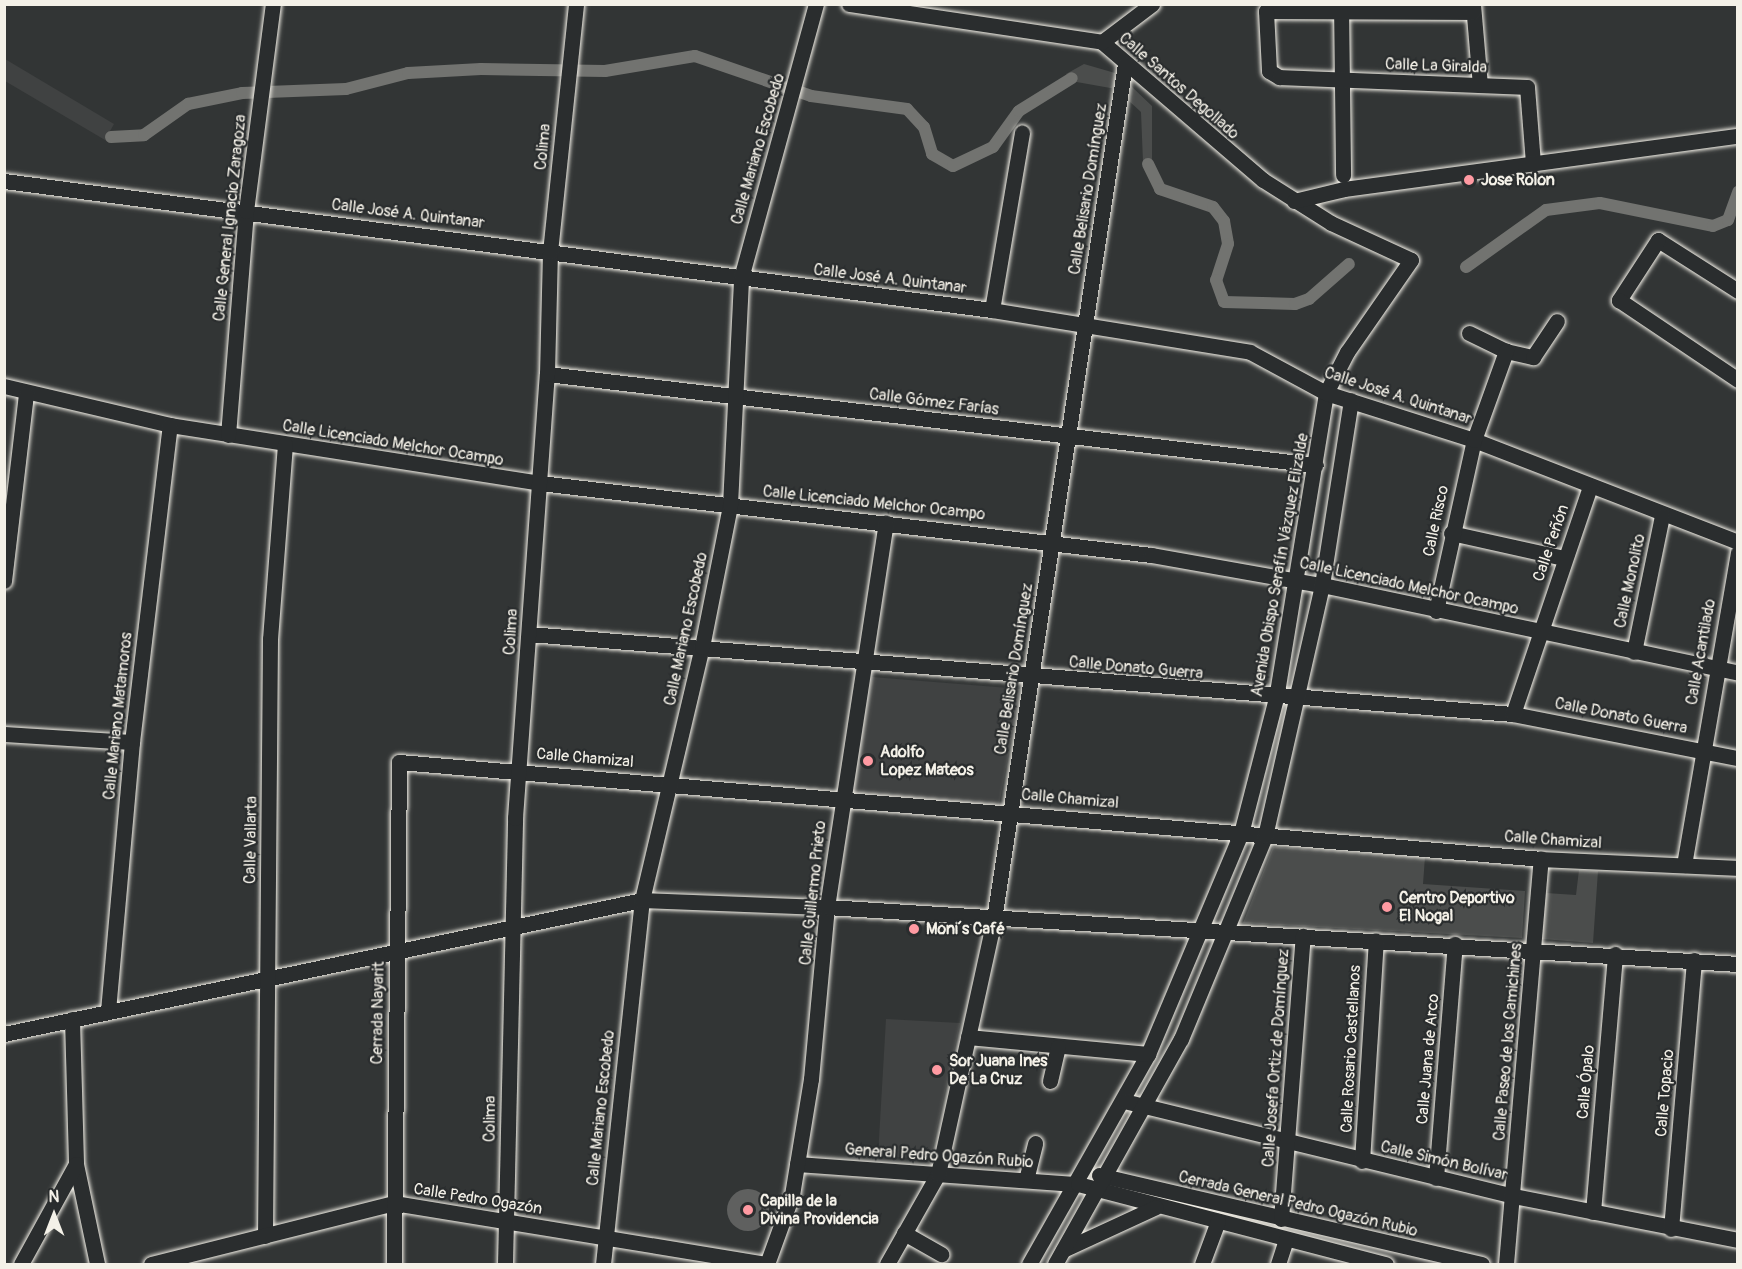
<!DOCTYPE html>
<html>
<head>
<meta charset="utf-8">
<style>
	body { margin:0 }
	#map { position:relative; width:1742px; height:1269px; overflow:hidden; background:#323535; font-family:Pangolin,sans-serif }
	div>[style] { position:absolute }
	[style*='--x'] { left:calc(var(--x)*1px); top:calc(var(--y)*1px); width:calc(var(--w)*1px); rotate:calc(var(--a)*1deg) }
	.built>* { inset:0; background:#404242 }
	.green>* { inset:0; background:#4b4d4c }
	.canal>* { height:12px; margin:-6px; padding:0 6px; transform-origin:6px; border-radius:6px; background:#727370 }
	.building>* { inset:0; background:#5f605f }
	.round { border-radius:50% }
	.roads { filter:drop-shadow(0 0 2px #f4f1e8) drop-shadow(0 0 2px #f4f1e8) }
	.minor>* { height:15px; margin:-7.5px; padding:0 7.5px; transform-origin:7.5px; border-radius:7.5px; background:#2a2d2e }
	.dots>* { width:16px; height:16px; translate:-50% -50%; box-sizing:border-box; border:3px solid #2a2d2e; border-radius:50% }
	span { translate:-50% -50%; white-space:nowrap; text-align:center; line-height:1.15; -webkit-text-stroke:4.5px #2a2d2e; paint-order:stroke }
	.street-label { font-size:16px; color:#f4f1e8 }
	.poi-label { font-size:16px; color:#f4f1e8; font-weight:700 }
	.left { translate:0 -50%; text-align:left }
	.frame { position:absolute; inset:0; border:6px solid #f4f1e8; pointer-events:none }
	.north { position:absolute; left:24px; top:1185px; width:60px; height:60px; -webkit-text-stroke:4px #2a2d2e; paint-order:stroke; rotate:0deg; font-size:16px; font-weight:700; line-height:24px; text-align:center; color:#f4f1e8 }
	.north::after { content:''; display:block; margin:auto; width:21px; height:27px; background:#f4f1e8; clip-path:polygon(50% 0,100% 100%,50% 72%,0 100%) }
</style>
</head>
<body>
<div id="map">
	<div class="built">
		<i style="clip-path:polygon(5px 59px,114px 124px,105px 140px,5px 81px)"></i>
		<i style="clip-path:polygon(872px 677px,1020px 689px,999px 806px,851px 793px)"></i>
		<i style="clip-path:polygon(886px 1019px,960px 1023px,930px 1159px,878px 1156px)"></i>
	</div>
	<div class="green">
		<i style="clip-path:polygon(1084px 64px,1115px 73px,1116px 89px,1071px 81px,1066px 74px)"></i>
		<i style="clip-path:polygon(1131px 86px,1152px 106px,1152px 161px,1143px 162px,1141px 112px,1129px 101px)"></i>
		<i style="clip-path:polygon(1273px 847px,1425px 857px,1423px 884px,1525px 891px,1522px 938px,1243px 923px)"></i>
		<i style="clip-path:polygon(1579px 870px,1598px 871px,1593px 943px,1542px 939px,1546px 893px,1576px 895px)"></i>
	</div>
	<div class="canal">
		<i style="--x:111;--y:137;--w:33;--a:-3"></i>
		<i style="--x:144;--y:135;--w:54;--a:-35.2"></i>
		<i style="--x:188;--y:104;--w:55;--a:-11.5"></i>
		<i style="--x:242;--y:93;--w:104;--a:-2.2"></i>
		<i style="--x:346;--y:89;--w:64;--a:-14.5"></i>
		<i style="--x:408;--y:73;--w:73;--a:-3.1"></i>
		<i style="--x:481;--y:69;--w:124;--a:0.9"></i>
		<i style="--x:605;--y:71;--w:91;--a:-9.5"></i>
		<i style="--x:695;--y:56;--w:123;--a:19"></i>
		<i style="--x:811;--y:96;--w:97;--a:7.7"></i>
		<i style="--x:907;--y:109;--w:25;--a:47"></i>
		<i style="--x:924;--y:127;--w:28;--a:73"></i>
		<i style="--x:932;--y:154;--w:24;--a:30"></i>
		<i style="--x:953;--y:166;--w:44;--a:-25.4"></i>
		<i style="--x:993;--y:147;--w:44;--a:-54.2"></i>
		<i style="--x:1019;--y:111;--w:62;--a:-31.9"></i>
		<i style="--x:1148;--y:164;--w:28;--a:64"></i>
		<i style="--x:1160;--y:189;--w:56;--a:18.8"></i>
		<i style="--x:1213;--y:207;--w:18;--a:52"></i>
		<i style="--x:1224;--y:221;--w:23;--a:80"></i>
		<i style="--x:1228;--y:244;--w:38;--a:108"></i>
		<i style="--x:1216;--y:280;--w:23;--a:70"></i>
		<i style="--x:1224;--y:302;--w:71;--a:1.6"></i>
		<i style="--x:1295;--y:304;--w:15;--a:-20"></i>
		<i style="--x:1309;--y:299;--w:53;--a:-41.2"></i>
		<i style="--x:1466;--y:267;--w:98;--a:-35.5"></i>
		<i style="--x:1546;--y:210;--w:54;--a:-7.4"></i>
		<i style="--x:1600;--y:203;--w:115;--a:11.5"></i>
		<i style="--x:1713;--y:226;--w:16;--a:-22"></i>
		<i style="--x:1728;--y:220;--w:30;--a:-70"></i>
	</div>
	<div class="building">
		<i class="round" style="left:727px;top:1189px;width:42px;height:42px"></i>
	</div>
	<div class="roads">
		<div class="minor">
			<i style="--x:849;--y:4;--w:256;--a:8.5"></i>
			<i style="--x:1102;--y:42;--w:212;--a:40.6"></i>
			<i style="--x:1263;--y:180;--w:80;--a:32.3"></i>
			<i style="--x:1331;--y:223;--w:88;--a:24.8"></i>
			<i style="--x:1411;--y:260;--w:112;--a:124.8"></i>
			<i style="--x:1347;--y:352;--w:46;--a:117.1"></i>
			<i style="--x:1326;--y:393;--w:309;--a:99.3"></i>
			<i style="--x:1276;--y:698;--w:139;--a:104.5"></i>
			<i style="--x:1241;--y:833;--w:240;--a:112.8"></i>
			<i style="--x:1148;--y:1054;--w:241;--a:119.5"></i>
			<i style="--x:1341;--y:4;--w:171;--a:89.3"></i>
			<i style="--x:1473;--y:4;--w:81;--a:85.1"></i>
			<i style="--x:1473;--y:12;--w:207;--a:-179.7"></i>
			<i style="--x:1266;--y:11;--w:60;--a:87.1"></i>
			<i style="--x:1269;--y:71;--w:12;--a:31"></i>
			<i style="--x:1279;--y:77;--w:248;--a:2.3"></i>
			<i style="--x:1527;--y:87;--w:77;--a:85.5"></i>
			<i style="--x:1102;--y:42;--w:63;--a:-37.2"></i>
			<i style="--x:4;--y:181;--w:996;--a:7.44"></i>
			<i style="--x:992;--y:310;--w:261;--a:9.2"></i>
			<i style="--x:1250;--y:352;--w:86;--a:28.3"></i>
			<i style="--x:1326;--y:393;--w:155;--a:17.6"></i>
			<i style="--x:1474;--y:440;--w:283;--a:21.1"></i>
			<i style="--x:1294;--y:201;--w:51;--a:-13.5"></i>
			<i style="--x:1344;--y:189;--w:398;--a:-7.7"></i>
			<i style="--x:1738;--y:291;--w:95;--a:-147.5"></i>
			<i style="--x:1658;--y:240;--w:72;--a:123"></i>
			<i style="--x:1619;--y:300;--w:143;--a:33.9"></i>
			<i style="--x:992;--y:310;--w:180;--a:-80.4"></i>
			<i style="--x:1469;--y:333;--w:41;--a:25.9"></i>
			<i style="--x:1506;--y:351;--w:28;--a:13"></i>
			<i style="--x:1533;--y:357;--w:43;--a:-56.3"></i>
			<i style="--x:547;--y:374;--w:774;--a:6.75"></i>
			<i style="--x:4;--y:386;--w:171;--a:13.2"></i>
			<i style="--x:170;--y:425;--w:375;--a:8.9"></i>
			<i style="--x:540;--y:483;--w:615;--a:6.72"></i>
			<i style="--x:1151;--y:555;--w:174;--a:10"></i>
			<i style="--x:1322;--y:585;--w:425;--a:11.9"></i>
			<i style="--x:228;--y:435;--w:225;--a:-85.4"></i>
			<i style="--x:246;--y:211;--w:209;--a:-82.6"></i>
			<i style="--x:1451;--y:533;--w:116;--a:12.5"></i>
			<i style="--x:4;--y:581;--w:188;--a:-83.3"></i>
			<i style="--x:1436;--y:611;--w:175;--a:-77.5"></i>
			<i style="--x:1474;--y:440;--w:95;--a:-70.2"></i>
			<i style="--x:529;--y:634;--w:987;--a:4.65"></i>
			<i style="--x:1513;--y:714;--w:229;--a:11.1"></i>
			<i style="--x:1634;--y:652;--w:139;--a:-78.4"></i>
			<i style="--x:1513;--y:714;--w:241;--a:-71.3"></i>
			<i style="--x:4;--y:734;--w:128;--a:3.6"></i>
			<i style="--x:1684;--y:865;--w:317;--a:-80.2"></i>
			<i style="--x:108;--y:1011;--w:270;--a:-84.9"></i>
			<i style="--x:132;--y:742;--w:319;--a:-83.2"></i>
			<i style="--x:72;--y:1019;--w:145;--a:88.4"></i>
			<i style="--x:76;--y:1164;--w:102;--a:78.1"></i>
			<i style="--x:4;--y:1034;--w:652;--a:-11.86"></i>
			<i style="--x:642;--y:900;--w:185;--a:2.2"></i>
			<i style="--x:827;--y:907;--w:913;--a:3.58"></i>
			<i style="--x:968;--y:1037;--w:181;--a:5.4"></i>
			<i style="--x:1050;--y:1081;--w:35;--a:-77"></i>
			<i style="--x:1124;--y:1101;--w:401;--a:13.7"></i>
			<i style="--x:1514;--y:1196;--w:228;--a:11.1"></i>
			<i style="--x:1362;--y:1161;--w:221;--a:-86.4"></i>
			<i style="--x:797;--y:1164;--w:282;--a:4.1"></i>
			<i style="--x:1078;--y:1184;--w:318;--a:14.6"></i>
			<i style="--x:1099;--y:1175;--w:393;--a:13.1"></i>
			<i style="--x:1436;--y:1178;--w:235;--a:-85.4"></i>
			<i style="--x:1026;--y:1180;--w:38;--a:-76"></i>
			<i style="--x:1593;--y:1212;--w:259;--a:-85.1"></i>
			<i style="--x:1281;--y:1219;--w:284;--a:-85.6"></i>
			<i style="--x:1671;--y:1229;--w:270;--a:-85.1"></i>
			<i style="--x:904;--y:1233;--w:43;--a:29.6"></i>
			<i style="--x:265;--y:1236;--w:597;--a:-89.52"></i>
			<i style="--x:270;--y:639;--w:195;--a:-85.6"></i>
			<i style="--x:1063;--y:1250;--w:102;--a:-24.8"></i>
			<i style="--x:21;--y:1264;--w:114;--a:-61.2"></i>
			<i style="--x:151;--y:1264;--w:251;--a:-14.1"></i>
			<i style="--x:394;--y:1203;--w:378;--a:9.3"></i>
			<i style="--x:394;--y:1264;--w:502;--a:-89.43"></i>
			<i style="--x:399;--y:762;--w:1146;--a:4.85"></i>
			<i style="--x:1541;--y:859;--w:197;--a:2.6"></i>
			<i style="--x:505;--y:1264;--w:446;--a:-88.7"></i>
			<i style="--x:515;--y:818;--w:445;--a:-85.9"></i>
			<i style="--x:547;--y:374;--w:122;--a:-88.6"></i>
			<i style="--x:550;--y:252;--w:249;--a:-84"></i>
			<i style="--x:603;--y:1264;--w:366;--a:-83.9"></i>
			<i style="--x:642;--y:900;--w:260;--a:-76.7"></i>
			<i style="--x:702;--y:647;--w:145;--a:-78.8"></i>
			<i style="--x:730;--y:505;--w:227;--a:-87.2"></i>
			<i style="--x:741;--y:278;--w:284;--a:-74.7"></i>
			<i style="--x:767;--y:1264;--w:73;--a:-70.1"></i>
			<i style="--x:792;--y:1195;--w:118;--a:-80.7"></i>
			<i style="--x:811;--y:1079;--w:173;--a:-84.7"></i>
			<i style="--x:827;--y:907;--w:389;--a:-81.3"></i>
			<i style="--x:887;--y:1264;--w:103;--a:-60.5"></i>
			<i style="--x:938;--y:1174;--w:261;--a:-77.6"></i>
			<i style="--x:994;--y:919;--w:865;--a:-81.29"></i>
			<i style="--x:1055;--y:1264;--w:258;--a:-60.8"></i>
			<i style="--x:1181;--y:1039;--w:220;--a:-67.5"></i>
			<i style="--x:1265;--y:836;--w:257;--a:-77.2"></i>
			<i style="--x:1322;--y:585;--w:187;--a:-81.1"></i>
			<i style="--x:1202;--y:1264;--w:46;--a:-69.6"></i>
			<i style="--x:1278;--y:1264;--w:25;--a:-72"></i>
			<i style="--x:1506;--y:1264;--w:407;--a:-85.1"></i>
		</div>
	</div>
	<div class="dots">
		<i style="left:1469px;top:180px;background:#ff9aa2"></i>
		<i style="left:868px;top:761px;background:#ff9aa2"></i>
		<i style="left:1387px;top:907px;background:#ff9aa2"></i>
		<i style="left:914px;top:929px;background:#ff9aa2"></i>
		<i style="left:937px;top:1070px;background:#ff9aa2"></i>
		<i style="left:748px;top:1210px;background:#ff9aa2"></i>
	</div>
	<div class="street-label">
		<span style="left:1436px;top:66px;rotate:2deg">Calle La Giralda</span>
		<span style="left:1179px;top:86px;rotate:41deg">Calle Santos Degollado</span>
		<span style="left:543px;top:147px;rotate:-84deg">Colima</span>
		<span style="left:758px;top:149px;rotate:-74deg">Calle Mariano Escobedo</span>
		<span style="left:1088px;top:189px;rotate:-81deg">Calle Belisario Domínguez</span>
		<span style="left:408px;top:214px;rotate:7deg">Calle José A. Quintanar</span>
		<span style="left:230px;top:218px;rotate:-84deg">Calle General Ignacio Zaragoza</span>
		<span style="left:890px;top:279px;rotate:7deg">Calle José A. Quintanar</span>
		<span style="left:1398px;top:396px;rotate:18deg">Calle José A. Quintanar</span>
		<span style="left:934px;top:402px;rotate:7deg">Calle Gómez Farías</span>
		<span style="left:393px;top:443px;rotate:9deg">Calle Licenciado Melchor Ocampo</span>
		<span style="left:874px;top:503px;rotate:6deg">Calle Licenciado Melchor Ocampo</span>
		<span style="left:1436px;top:521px;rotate:-78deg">Calle Risco</span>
		<span style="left:1551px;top:543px;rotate:-71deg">Calle Peñón</span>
		<span style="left:1280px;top:565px;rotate:-80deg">Avenida Obispo Serafín Vázquez Elizalde</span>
		<span style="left:1630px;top:581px;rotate:-78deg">Calle Monolito</span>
		<span style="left:1409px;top:586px;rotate:12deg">Calle Licenciado Melchor Ocampo</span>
		<span style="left:686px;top:629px;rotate:-78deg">Calle Mariano Escobedo</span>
		<span style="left:511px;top:632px;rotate:-86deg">Colima</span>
		<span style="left:1701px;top:652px;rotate:-80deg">Calle Acantilado</span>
		<span style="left:1136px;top:668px;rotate:5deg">Calle Donato Guerra</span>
		<span style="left:1014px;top:669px;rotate:-81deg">Calle Belisario Domínguez</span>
		<span style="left:118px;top:716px;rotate:-84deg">Calle Mariano Matamoros</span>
		<span style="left:1621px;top:716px;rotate:11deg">Calle Donato Guerra</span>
		<span style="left:585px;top:758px;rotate:5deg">Calle Chamizal</span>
		<span style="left:1070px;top:799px;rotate:5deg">Calle Chamizal</span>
		<span style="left:251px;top:840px;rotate:-89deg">Calle Vallarta</span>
		<span style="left:1553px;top:840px;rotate:4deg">Calle Chamizal</span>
		<span style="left:813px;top:893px;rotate:-84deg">Calle Guillermo Prieto</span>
		<span style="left:378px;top:1013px;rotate:-89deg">Cerrada Nayarit</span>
		<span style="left:1508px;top:1042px;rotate:-85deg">Calle Paseo de los Camichines</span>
		<span style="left:1351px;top:1049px;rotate:-87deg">Calle Rosario Castellanos</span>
		<span style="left:1276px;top:1058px;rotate:-86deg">Calle Josefa Ortiz de Domínguez</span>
		<span style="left:1428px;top:1059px;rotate:-85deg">Calle Juana de Arco</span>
		<span style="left:1586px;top:1082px;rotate:-85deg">Calle Ópalo</span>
		<span style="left:1665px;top:1093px;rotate:-85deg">Calle Topacio</span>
		<span style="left:601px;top:1108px;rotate:-84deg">Calle Mariano Escobedo</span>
		<span style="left:490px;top:1119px;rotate:-89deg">Colima</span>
		<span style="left:939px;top:1156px;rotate:4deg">General Pedro Ogazón Rubio</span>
		<span style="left:1444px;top:1161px;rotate:13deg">Calle Simón Bolívar</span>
		<span style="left:478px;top:1199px;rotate:9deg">Calle Pedro Ogazón</span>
		<span style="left:1298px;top:1204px;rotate:13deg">Cerrada General Pedro Ogazón Rubio</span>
	</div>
	<div class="poi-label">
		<span class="left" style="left:1481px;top:180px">Jose Rolon</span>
		<span class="left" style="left:880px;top:761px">Adolfo<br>Lopez Mateos</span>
		<span class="left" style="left:1399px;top:907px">Centro Deportivo<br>El Nogal</span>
		<span class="left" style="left:926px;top:929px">Moni´s Café</span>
		<span class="left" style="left:949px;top:1070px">Sor Juana Ines<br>De La Cruz</span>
		<span class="left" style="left:760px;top:1210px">Capilla de la<br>Divina Providencia</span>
	</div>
	<div class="frame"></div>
	<div class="north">N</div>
</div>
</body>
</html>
